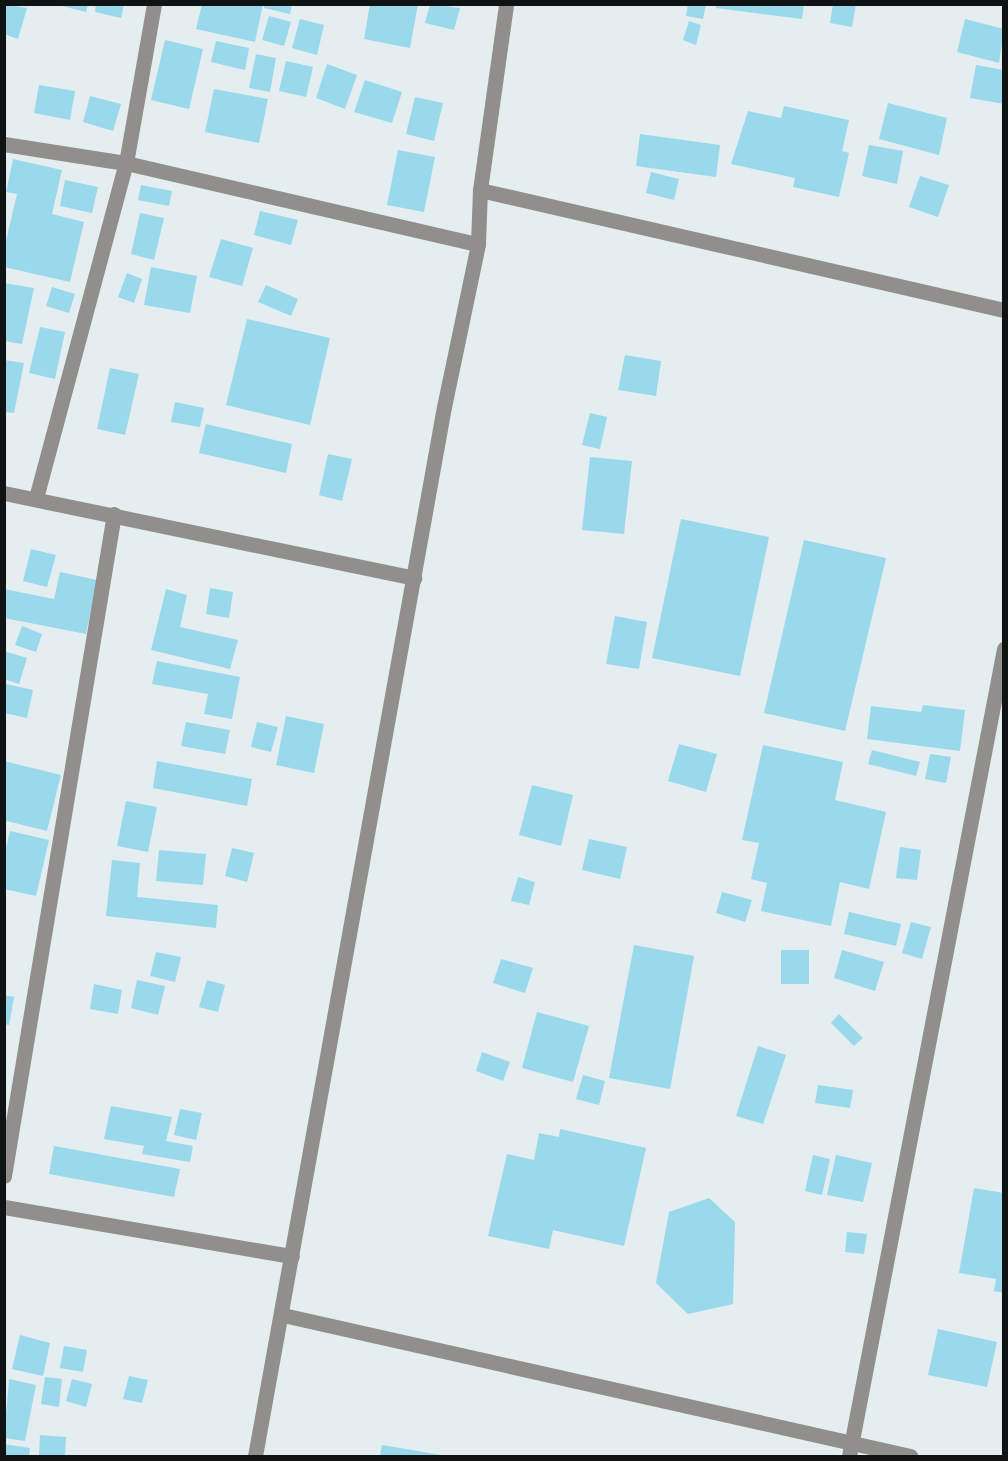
<!DOCTYPE html>
<html>
<head>
<meta charset="utf-8">
<style>
	body { margin:0 }
	#map { position:relative; width:1008px; height:1461px; overflow:hidden; background:#e4edf0; font-family:"IBM Plex Sans",sans-serif }
	div>[style] { position:absolute }
	[style*='--x'] { left:calc(var(--x)*1px); top:calc(var(--y)*1px); width:calc(var(--w)*1px); rotate:calc(var(--a)*1deg) }
	.building>* { inset:0; background:#9ad9eb }
	.minor>* { height:15px; margin:-7.5px; padding:0 7.5px; transform-origin:7.5px; border-radius:7.5px; background:#908f8c }
	span { translate:-50% -50%; white-space:nowrap; text-align:center; line-height:1.15; -webkit-text-stroke:5px #e4edf0; paint-order:stroke }
	.frame { position:absolute; inset:0; border:6px solid #101314; pointer-events:none }
</style>
</head>
<body>
<div id="map">
	<div class="building">
		<i style="clip-path:polygon(4px 4px,27px 8px,18px 39px,4px 34px)"></i>
		<i style="clip-path:polygon(54px 4px,88px 4px,86px 12px)"></i>
		<i style="clip-path:polygon(96px 4px,124px 4px,121px 18px,95px 12px)"></i>
		<i style="clip-path:polygon(202px 4px,263px 4px,255px 42px,196px 29px)"></i>
		<i style="clip-path:polygon(265px 4px,292px 4px,290px 14px,264px 8px)"></i>
		<i style="clip-path:polygon(370px 4px,418px 4px,410px 48px,364px 39px)"></i>
		<i style="clip-path:polygon(430px 4px,460px 8px,454px 30px,425px 23px)"></i>
		<i style="clip-path:polygon(688px 4px,706px 4px,703px 19px,686px 16px)"></i>
		<i style="clip-path:polygon(716px 4px,804px 4px,802px 19px,716px 8px)"></i>
		<i style="clip-path:polygon(833px 4px,856px 4px,852px 27px,830px 23px)"></i>
		<i style="clip-path:polygon(269px 16px,291px 22px,284px 46px,262px 40px)"></i>
		<i style="clip-path:polygon(300px 19px,324px 25px,317px 55px,292px 48px)"></i>
		<i style="clip-path:polygon(965px 19px,1004px 29px,999px 63px,957px 52px)"></i>
		<i style="clip-path:polygon(689px 21px,701px 25px,696px 45px,683px 40px)"></i>
		<i style="clip-path:polygon(165px 40px,203px 49px,189px 109px,151px 100px)"></i>
		<i style="clip-path:polygon(216px 41px,249px 48px,245px 70px,211px 62px)"></i>
		<i style="clip-path:polygon(256px 54px,276px 58px,270px 92px,249px 88px)"></i>
		<i style="clip-path:polygon(286px 61px,313px 67px,306px 97px,279px 91px)"></i>
		<i style="clip-path:polygon(327px 64px,357px 75px,345px 109px,316px 98px)"></i>
		<i style="clip-path:polygon(976px 65px,1004px 70px,1004px 104px,970px 98px)"></i>
		<i style="clip-path:polygon(365px 80px,402px 92px,392px 123px,354px 112px)"></i>
		<i style="clip-path:polygon(39px 85px,75px 91px,70px 120px,34px 113px)"></i>
		<i style="clip-path:polygon(214px 89px,268px 99px,259px 143px,205px 132px)"></i>
		<i style="clip-path:polygon(90px 96px,121px 104px,113px 131px,83px 122px)"></i>
		<i style="clip-path:polygon(415px 97px,443px 103px,434px 141px,406px 134px)"></i>
		<i style="clip-path:polygon(888px 103px,947px 118px,939px 155px,879px 139px)"></i>
		<i style="clip-path:polygon(784px 106px,849px 120px,842px 151px,849px 153px,839px 197px,793px 187px,795px 178px,731px 164px,748px 111px,781px 118px)"></i>
		<i style="clip-path:polygon(640px 134px,720px 145px,716px 177px,636px 166px)"></i>
		<i style="clip-path:polygon(869px 145px,903px 151px,897px 184px,862px 176px)"></i>
		<i style="clip-path:polygon(398px 150px,435px 157px,424px 212px,387px 205px)"></i>
		<i style="clip-path:polygon(13px 159px,62px 170px,52px 214px,84px 222px,70px 282px,4px 267px,4px 249px,17px 194px,6px 192px)"></i>
		<i style="clip-path:polygon(651px 172px,679px 179px,674px 200px,646px 193px)"></i>
		<i style="clip-path:polygon(920px 176px,949px 185px,938px 217px,909px 207px)"></i>
		<i style="clip-path:polygon(65px 180px,98px 187px,92px 213px,60px 206px)"></i>
		<i style="clip-path:polygon(141px 185px,172px 191px,169px 206px,138px 200px)"></i>
		<i style="clip-path:polygon(260px 211px,298px 220px,291px 245px,254px 235px)"></i>
		<i style="clip-path:polygon(140px 213px,164px 218px,154px 260px,131px 254px)"></i>
		<i style="clip-path:polygon(221px 239px,253px 248px,242px 286px,209px 277px)"></i>
		<i style="clip-path:polygon(151px 267px,197px 276px,190px 313px,144px 305px)"></i>
		<i style="clip-path:polygon(127px 273px,142px 279px,134px 303px,118px 297px)"></i>
		<i style="clip-path:polygon(4px 283px,34px 288px,22px 344px,4px 341px)"></i>
		<i style="clip-path:polygon(266px 285px,298px 299px,291px 316px,258px 302px)"></i>
		<i style="clip-path:polygon(52px 287px,75px 294px,69px 313px,46px 306px)"></i>
		<i style="clip-path:polygon(247px 319px,330px 338px,310px 425px,226px 405px)"></i>
		<i style="clip-path:polygon(40px 327px,65px 332px,55px 379px,29px 373px)"></i>
		<i style="clip-path:polygon(625px 355px,661px 361px,656px 396px,618px 390px)"></i>
		<i style="clip-path:polygon(4px 360px,24px 363px,14px 413px,4px 412px)"></i>
		<i style="clip-path:polygon(110px 368px,139px 374px,125px 435px,97px 429px)"></i>
		<i style="clip-path:polygon(175px 402px,204px 408px,200px 427px,171px 422px)"></i>
		<i style="clip-path:polygon(590px 413px,607px 417px,600px 449px,582px 445px)"></i>
		<i style="clip-path:polygon(206px 424px,292px 444px,286px 473px,199px 453px)"></i>
		<i style="clip-path:polygon(328px 454px,352px 459px,342px 501px,319px 495px)"></i>
		<i style="clip-path:polygon(590px 457px,632px 461px,624px 534px,582px 530px)"></i>
		<i style="clip-path:polygon(681px 519px,769px 537px,740px 676px,652px 658px)"></i>
		<i style="clip-path:polygon(804px 540px,886px 558px,845px 731px,764px 713px)"></i>
		<i style="clip-path:polygon(31px 549px,56px 555px,47px 587px,23px 581px)"></i>
		<i style="clip-path:polygon(60px 572px,97px 580px,86px 634px,4px 618px,4px 589px,54px 599px)"></i>
		<i style="clip-path:polygon(210px 588px,233px 592px,229px 618px,206px 614px)"></i>
		<i style="clip-path:polygon(166px 589px,187px 595px,180px 627px,238px 640px,230px 669px,151px 650px)"></i>
		<i style="clip-path:polygon(615px 616px,647px 622px,639px 669px,606px 664px)"></i>
		<i style="clip-path:polygon(22px 626px,42px 634px,36px 652px,15px 645px)"></i>
		<i style="clip-path:polygon(4px 651px,27px 658px,19px 684px,4px 679px)"></i>
		<i style="clip-path:polygon(157px 661px,240px 677px,232px 719px,204px 714px,208px 694px,152px 684px)"></i>
		<i style="clip-path:polygon(6px 684px,33px 690px,27px 718px,4px 713px)"></i>
		<i style="clip-path:polygon(923px 705px,965px 710px,960px 751px,867px 739px,871px 706px,921px 712px)"></i>
		<i style="clip-path:polygon(286px 716px,324px 724px,314px 773px,276px 765px)"></i>
		<i style="clip-path:polygon(186px 722px,230px 730px,225px 754px,181px 746px)"></i>
		<i style="clip-path:polygon(257px 722px,278px 727px,271px 752px,251px 747px)"></i>
		<i style="clip-path:polygon(679px 744px,717px 754px,706px 792px,668px 781px)"></i>
		<i style="clip-path:polygon(763px 745px,843px 762px,835px 800px,886px 812px,869px 889px,840px 882px,831px 926px,761px 911px,767px 883px,751px 879px,759px 843px,742px 840px)"></i>
		<i style="clip-path:polygon(872px 750px,920px 762px,916px 776px,868px 764px)"></i>
		<i style="clip-path:polygon(930px 754px,951px 757px,946px 783px,925px 779px)"></i>
		<i style="clip-path:polygon(4px 761px,61px 775px,47px 831px,7px 821px,4px 827px)"></i>
		<i style="clip-path:polygon(157px 761px,252px 779px,247px 806px,153px 788px)"></i>
		<i style="clip-path:polygon(532px 785px,573px 795px,561px 846px,519px 835px)"></i>
		<i style="clip-path:polygon(126px 801px,157px 807px,148px 852px,117px 846px)"></i>
		<i style="clip-path:polygon(10px 831px,49px 840px,36px 896px,4px 889px,4px 856px)"></i>
		<i style="clip-path:polygon(589px 839px,627px 847px,620px 879px,582px 870px)"></i>
		<i style="clip-path:polygon(900px 847px,921px 850px,917px 880px,896px 878px)"></i>
		<i style="clip-path:polygon(232px 848px,254px 853px,247px 882px,225px 876px)"></i>
		<i style="clip-path:polygon(159px 850px,206px 854px,203px 885px,156px 881px)"></i>
		<i style="clip-path:polygon(112px 860px,140px 863px,137px 897px,218px 905px,216px 928px,106px 916px)"></i>
		<i style="clip-path:polygon(518px 877px,535px 882px,529px 905px,511px 901px)"></i>
		<i style="clip-path:polygon(722px 892px,752px 900px,745px 922px,716px 913px)"></i>
		<i style="clip-path:polygon(849px 912px,901px 924px,896px 946px,844px 934px)"></i>
		<i style="clip-path:polygon(911px 922px,931px 927px,922px 959px,902px 953px)"></i>
		<i style="clip-path:polygon(634px 945px,694px 956px,670px 1089px,609px 1078px)"></i>
		<i style="clip-path:polygon(781px 950px,809px 950px,809px 984px,781px 984px)"></i>
		<i style="clip-path:polygon(842px 950px,884px 962px,875px 991px,834px 978px)"></i>
		<i style="clip-path:polygon(156px 952px,181px 957px,175px 982px,150px 976px)"></i>
		<i style="clip-path:polygon(501px 959px,533px 968px,525px 993px,493px 983px)"></i>
		<i style="clip-path:polygon(137px 980px,165px 986px,158px 1015px,131px 1008px)"></i>
		<i style="clip-path:polygon(207px 980px,225px 985px,218px 1012px,199px 1007px)"></i>
		<i style="clip-path:polygon(94px 984px,122px 990px,118px 1014px,90px 1009px)"></i>
		<i style="clip-path:polygon(4px 995px,14px 997px,9px 1025px,4px 1024px)"></i>
		<i style="clip-path:polygon(537px 1012px,589px 1026px,573px 1082px,522px 1068px)"></i>
		<i style="clip-path:polygon(839px 1014px,863px 1038px,854px 1046px,831px 1023px)"></i>
		<i style="clip-path:polygon(758px 1046px,786px 1055px,763px 1124px,736px 1116px)"></i>
		<i style="clip-path:polygon(482px 1052px,510px 1062px,503px 1081px,476px 1071px)"></i>
		<i style="clip-path:polygon(583px 1075px,605px 1081px,599px 1105px,576px 1099px)"></i>
		<i style="clip-path:polygon(818px 1085px,853px 1090px,850px 1108px,815px 1103px)"></i>
		<i style="clip-path:polygon(111px 1106px,172px 1117px,166px 1141px,193px 1146px,190px 1162px,142px 1154px,144px 1146px,104px 1139px)"></i>
		<i style="clip-path:polygon(180px 1109px,202px 1113px,196px 1140px,174px 1135px)"></i>
		<i style="clip-path:polygon(560px 1129px,646px 1148px,624px 1246px,553px 1230px,549px 1249px,488px 1236px,507px 1154px,534px 1160px,539px 1133px,559px 1137px)"></i>
		<i style="clip-path:polygon(54px 1146px,180px 1169px,174px 1197px,49px 1174px)"></i>
		<i style="clip-path:polygon(813px 1155px,830px 1159px,822px 1195px,805px 1191px)"></i>
		<i style="clip-path:polygon(836px 1155px,872px 1163px,863px 1202px,827px 1195px)"></i>
		<i style="clip-path:polygon(974px 1188px,1004px 1193px,1004px 1293px,994px 1291px,996px 1279px,959px 1273px)"></i>
		<i style="clip-path:polygon(709px 1198px,735px 1222px,733px 1304px,688px 1314px,656px 1283px,669px 1212px)"></i>
		<i style="clip-path:polygon(847px 1232px,867px 1234px,864px 1254px,845px 1252px)"></i>
		<i style="clip-path:polygon(938px 1329px,997px 1342px,987px 1387px,928px 1375px)"></i>
		<i style="clip-path:polygon(20px 1335px,50px 1343px,43px 1376px,12px 1369px)"></i>
		<i style="clip-path:polygon(64px 1346px,87px 1350px,83px 1372px,60px 1368px)"></i>
		<i style="clip-path:polygon(129px 1376px,148px 1380px,142px 1403px,123px 1399px)"></i>
		<i style="clip-path:polygon(45px 1377px,62px 1379px,59px 1407px,41px 1404px)"></i>
		<i style="clip-path:polygon(9px 1379px,36px 1385px,25px 1441px,4px 1438px)"></i>
		<i style="clip-path:polygon(72px 1379px,92px 1384px,86px 1407px,66px 1401px)"></i>
		<i style="clip-path:polygon(40px 1435px,66px 1437px,65px 1456px,39px 1456px)"></i>
		<i style="clip-path:polygon(4px 1444px,30px 1448px,29px 1456px,4px 1456px)"></i>
		<i style="clip-path:polygon(382px 1445px,441px 1455px,441px 1456px,380px 1456px)"></i>
	</div>
	<div class="minor">
		<i style="--x:4;--y:144;--w:123;--a:8.9"></i>
		<i style="--x:126;--y:163;--w:361;--a:13"></i>
		<i style="--x:480;--y:190;--w:538;--a:12.9"></i>
		<i style="--x:4;--y:493;--w:419;--a:11.7"></i>
		<i style="--x:36;--y:498;--w:347;--a:-75"></i>
		<i style="--x:126;--y:163;--w:161;--a:-80"></i>
		<i style="--x:4;--y:1176;--w:671;--a:-80.57"></i>
		<i style="--x:4;--y:1207;--w:292;--a:9.7"></i>
		<i style="--x:283;--y:1315;--w:643;--a:12.67"></i>
		<i style="--x:255;--y:1456;--w:1066;--a:-79.79"></i>
		<i style="--x:444;--y:407;--w:167;--a:-78.2"></i>
		<i style="--x:478;--y:244;--w:54;--a:-87.9"></i>
		<i style="--x:480;--y:190;--w:188;--a:-82"></i>
		<i style="--x:849;--y:1456;--w:822;--a:-79.13"></i>
	</div>
	<div class="frame"></div>
</div>
</body>
</html>
